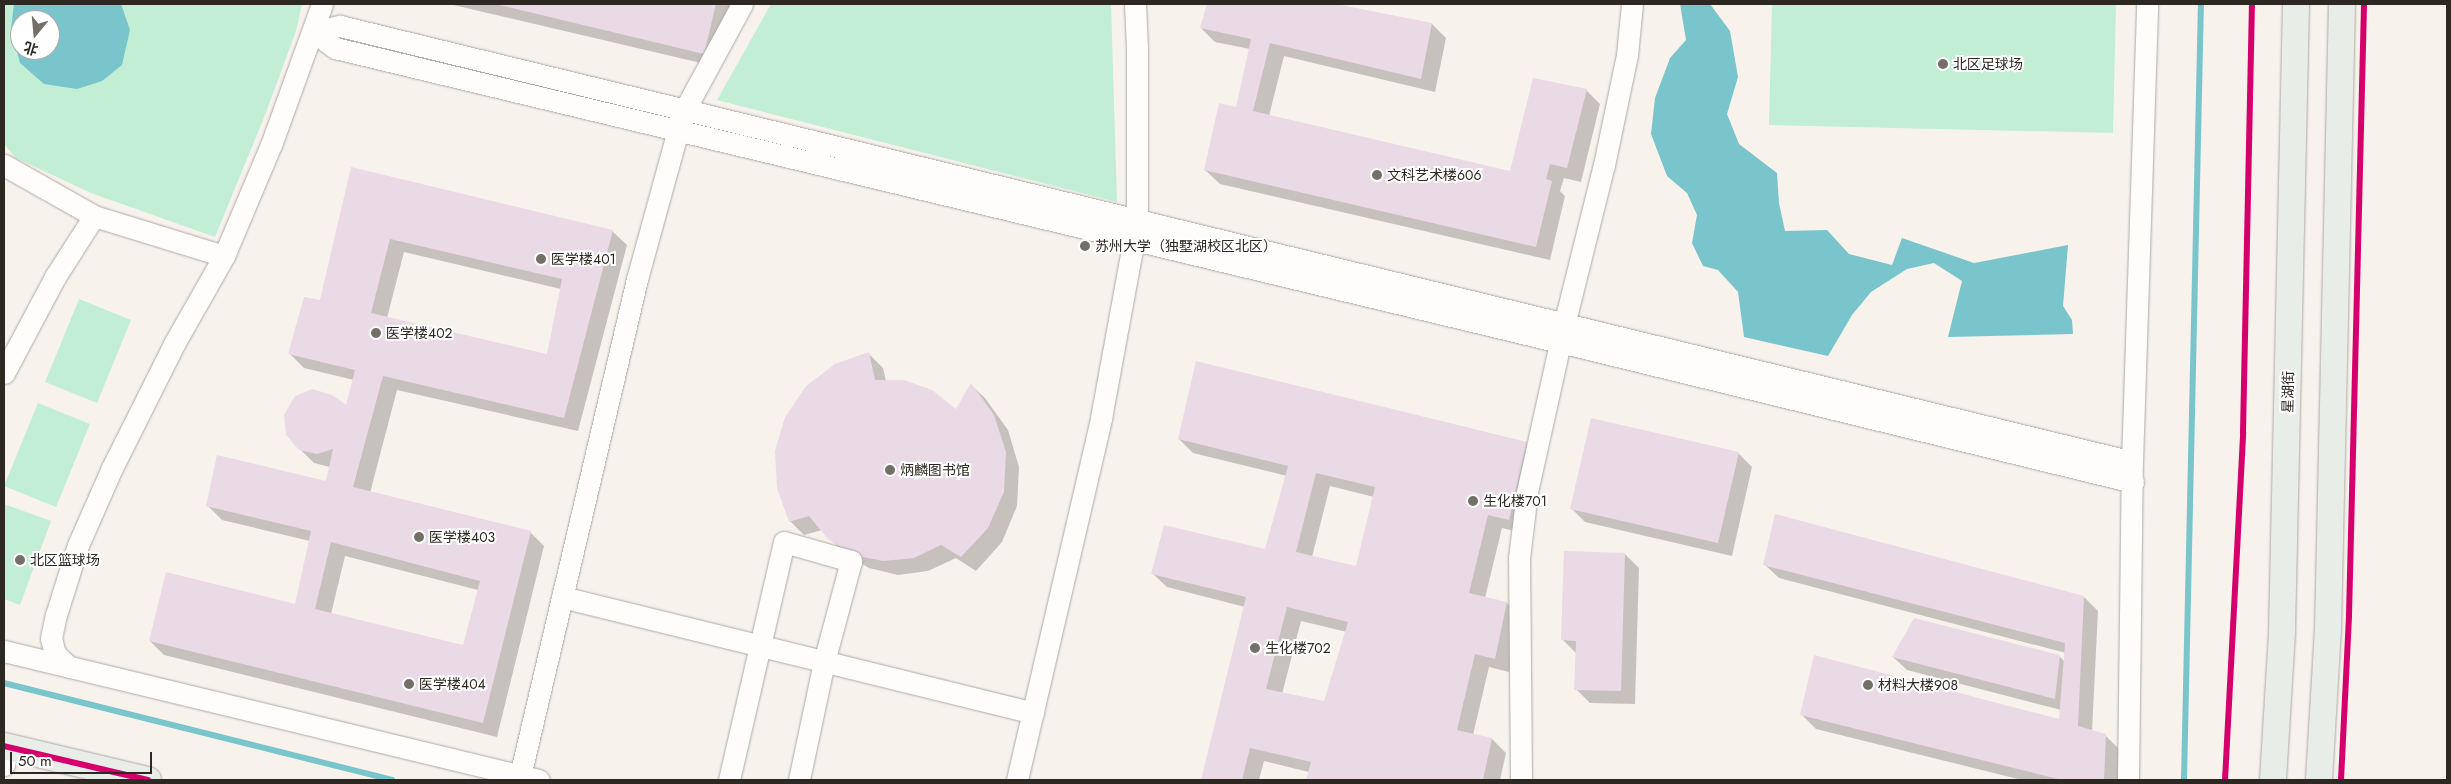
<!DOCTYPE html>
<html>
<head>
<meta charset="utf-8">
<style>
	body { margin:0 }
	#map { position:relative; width:2451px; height:784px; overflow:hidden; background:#f8f2ed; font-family:Jost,"Noto Sans SC",sans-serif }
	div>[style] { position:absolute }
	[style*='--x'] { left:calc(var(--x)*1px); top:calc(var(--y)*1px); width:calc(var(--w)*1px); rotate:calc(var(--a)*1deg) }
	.green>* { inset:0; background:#c1eed5 }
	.water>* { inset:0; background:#79c5cb }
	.shadow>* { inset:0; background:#0003 }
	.stream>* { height:5.5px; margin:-2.75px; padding:0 2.75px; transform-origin:2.75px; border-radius:2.75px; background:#79c5cb }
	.building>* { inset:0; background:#e9dae6 }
	.roads { filter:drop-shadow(0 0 1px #aea9a4) drop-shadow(0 0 1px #aea9a4) }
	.minor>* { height:21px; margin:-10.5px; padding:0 10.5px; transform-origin:10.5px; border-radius:10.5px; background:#fefdfc }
	.major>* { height:26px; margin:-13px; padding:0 13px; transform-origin:13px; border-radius:13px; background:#e9ede8 }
	.cycleway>* { height:6px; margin:-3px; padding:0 3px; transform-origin:3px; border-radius:3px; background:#d6006c }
	.dots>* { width:14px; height:14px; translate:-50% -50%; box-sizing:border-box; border:2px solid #fff; border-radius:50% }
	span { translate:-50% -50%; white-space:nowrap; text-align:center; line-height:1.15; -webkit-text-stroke:4px #fff; paint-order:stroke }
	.poi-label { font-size:14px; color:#2e2822 }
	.left { translate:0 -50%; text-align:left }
	.street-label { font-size:14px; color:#2e2822 }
	.frame { position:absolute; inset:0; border:5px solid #2e2822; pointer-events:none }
	.north { position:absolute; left:10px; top:10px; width:50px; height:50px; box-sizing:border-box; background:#fff; border:1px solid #aba9a7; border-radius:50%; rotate:197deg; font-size:14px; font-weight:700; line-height:20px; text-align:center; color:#2e2822 }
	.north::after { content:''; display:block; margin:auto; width:18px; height:22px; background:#756f69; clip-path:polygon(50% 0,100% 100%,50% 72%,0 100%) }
	.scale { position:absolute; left:10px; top:752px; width:142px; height:22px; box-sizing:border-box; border:2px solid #2e2822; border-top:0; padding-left:6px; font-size:15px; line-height:18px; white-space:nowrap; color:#2e2822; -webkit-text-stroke:4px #fff; paint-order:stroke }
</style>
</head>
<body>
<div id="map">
	<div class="green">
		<i style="clip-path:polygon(evenodd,4px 4px,302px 4px,296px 31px,265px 115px,215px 237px,91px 193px,16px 158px,4px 144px,4px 4px,20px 20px,50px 20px,50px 50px,20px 50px,20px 20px)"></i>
		<i style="clip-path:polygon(771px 4px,1111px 4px,1117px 202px,717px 100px)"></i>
		<i style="clip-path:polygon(1772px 4px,2116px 4px,2113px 133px,1769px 125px)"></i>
		<i style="clip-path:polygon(79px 299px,131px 320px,97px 403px,45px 382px)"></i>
		<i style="clip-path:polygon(38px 403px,90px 424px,56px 507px,4px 486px)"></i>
		<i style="clip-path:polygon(4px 504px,51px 521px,20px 605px,4px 599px)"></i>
	</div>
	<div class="water">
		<i style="clip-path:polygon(evenodd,14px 4px,121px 4px,130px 30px,122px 65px,102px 81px,77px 89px,44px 84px,20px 63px,11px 29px,14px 4px,20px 20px,50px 20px,50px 50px,20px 50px,20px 20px)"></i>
		<i style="clip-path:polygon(1680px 4px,1710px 4px,1730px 31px,1738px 77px,1727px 114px,1739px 144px,1777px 173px,1779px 203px,1785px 231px,1827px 230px,1849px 254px,1892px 265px,1902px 238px,1974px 263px,2068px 245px,2063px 306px,2072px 320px,2073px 334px,1948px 337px,1962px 281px,1934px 263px,1907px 269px,1871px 292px,1852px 315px,1828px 356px,1744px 337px,1738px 292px,1718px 270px,1703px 266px,1692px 243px,1697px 215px,1687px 193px,1667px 176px,1651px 134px,1655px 98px,1670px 58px,1686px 40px)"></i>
	</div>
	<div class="shadow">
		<i style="clip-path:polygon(449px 4px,728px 4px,732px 8px,718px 67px)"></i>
		<i style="clip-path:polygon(1208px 4px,1330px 4px,1432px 24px,1446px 38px,1435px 92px,1284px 56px,1269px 116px,1511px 172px,1586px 90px,1600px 104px,1581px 182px,1564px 178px,1560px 191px,1565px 196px,1550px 260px,1220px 184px,1205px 170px,1237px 109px,1250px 49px,1215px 42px,1201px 28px)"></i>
		<i style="clip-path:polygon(evenodd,352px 168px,612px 231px,627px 245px,578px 431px,397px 390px,370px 493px,530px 532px,544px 546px,497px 737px,164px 655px,150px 641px,296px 606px,310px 541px,222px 520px,208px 506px,326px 482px,330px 467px,314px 463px,300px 449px,347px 407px,354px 380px,304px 368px,290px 354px,320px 302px,352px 168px,404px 252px,561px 289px,547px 356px,387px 318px,404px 252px,352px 168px,345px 556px,478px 590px,464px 647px,331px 614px,345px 556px)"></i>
		<i style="clip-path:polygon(869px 354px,883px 368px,886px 381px,957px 411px,971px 385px,985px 398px,1008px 430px,1019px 467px,1017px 506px,1002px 542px,976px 571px,956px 558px,928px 571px,898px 575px,869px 568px,844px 553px,822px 530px,804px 535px,790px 521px)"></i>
		<i style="clip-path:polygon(evenodd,1197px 362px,1527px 443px,1541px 457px,1523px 533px,1502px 528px,1485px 598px,1507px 603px,1521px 618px,1509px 672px,1489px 667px,1473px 735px,1492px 739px,1506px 753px,1500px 780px,1307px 780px,1309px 772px,1264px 761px,1259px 780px,1203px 780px,1245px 607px,1167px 587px,1152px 573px,1266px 551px,1287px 476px,1193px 453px,1179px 439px,1197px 362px,1330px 486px,1374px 497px,1357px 568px,1312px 557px,1330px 486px,1197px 362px,1301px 621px,1347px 632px,1324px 703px,1282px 694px,1301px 621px)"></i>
		<i style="clip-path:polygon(1738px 453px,1752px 467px,1732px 556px,1585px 522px,1571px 508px)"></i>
		<i style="clip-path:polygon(1625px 554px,1639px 568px,1635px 704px,1590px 703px,1576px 689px,1577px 654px,1563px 640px)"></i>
		<i style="clip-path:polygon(1764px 564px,2084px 597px,2098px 611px,2092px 731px,2105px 735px,2119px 749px,2118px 780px,2022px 780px,1816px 729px,1802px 715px,2060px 721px,2061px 710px,1907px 670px,1893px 657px,2059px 656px,2065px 662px,2066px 653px,1779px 578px)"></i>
	</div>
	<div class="stream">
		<i style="--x:4;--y:683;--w:400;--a:14"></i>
		<i style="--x:2184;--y:780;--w:776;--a:-88.75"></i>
	</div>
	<div class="building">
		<i style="clip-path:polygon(495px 4px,716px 4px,704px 54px)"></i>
		<i style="clip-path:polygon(1207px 4px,1336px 4px,1432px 23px,1421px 79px,1270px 43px,1253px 111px,1510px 171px,1533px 78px,1587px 89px,1567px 168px,1550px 164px,1546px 179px,1552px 181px,1536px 247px,1204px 170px,1219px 103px,1236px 107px,1251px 39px,1200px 28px)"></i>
		<i style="clip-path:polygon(evenodd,351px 167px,613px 230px,564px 418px,383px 376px,353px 487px,531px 531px,483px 723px,149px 641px,166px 572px,295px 604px,311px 531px,206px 506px,217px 455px,326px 481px,333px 449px,317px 454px,299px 450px,286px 435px,284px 415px,295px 396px,312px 389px,332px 395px,346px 405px,355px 370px,288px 354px,304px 297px,320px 300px,351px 167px,390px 239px,562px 279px,547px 354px,371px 313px,390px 239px,351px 167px,331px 542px,480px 581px,463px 645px,315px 609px,331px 542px)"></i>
		<i style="clip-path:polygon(869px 352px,875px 380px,904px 380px,932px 390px,956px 409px,971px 383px,994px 415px,1006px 452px,1004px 492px,988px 528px,961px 557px,941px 545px,914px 558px,883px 561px,853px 555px,828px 539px,809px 516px,789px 522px,777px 488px,775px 451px,785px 417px,806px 386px,835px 364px)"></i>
		<i style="clip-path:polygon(evenodd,1196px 361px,1527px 442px,1509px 520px,1488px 515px,1469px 593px,1507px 602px,1495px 659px,1475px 654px,1457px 730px,1492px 738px,1483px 780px,1306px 780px,1311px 762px,1250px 748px,1242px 780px,1201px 780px,1246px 597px,1151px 574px,1164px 525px,1265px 549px,1288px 466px,1178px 439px,1196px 361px,1316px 473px,1375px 487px,1356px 566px,1296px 552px,1316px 473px,1196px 361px,1287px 607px,1348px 622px,1324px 701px,1266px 689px,1287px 607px)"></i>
		<i style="clip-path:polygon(1591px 418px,1739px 452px,1718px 543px,1570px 509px)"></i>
		<i style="clip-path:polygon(1775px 514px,2084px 596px,2078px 726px,2106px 734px,2104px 780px,2062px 780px,1800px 715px,1814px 655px,2059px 719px,2065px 643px,1763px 565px)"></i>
		<i style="clip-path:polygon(1564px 551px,1625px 553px,1621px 691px,1574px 690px,1576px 641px,1561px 640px)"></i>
		<i style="clip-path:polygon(1914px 618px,2060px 655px,2055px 699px,1892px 657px)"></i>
	</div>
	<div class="roads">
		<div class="minor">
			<i style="--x:313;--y:32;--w:27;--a:36"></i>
			<i style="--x:335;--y:48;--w:1260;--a:13.5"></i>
			<i style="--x:1560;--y:342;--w:590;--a:13.73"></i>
			<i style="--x:313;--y:32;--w:28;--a:-13"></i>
			<i style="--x:340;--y:26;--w:1844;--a:13.67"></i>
			<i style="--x:4;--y:165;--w:103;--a:29.5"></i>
			<i style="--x:94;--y:216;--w:136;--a:17.1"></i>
			<i style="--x:4;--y:373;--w:109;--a:-62"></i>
			<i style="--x:55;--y:277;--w:72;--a:-57.4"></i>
			<i style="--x:562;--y:597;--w:485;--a:13.8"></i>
			<i style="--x:4;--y:651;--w:550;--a:13.56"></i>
			<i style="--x:69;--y:667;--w:19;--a:-137"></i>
			<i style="--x:55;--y:654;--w:16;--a:-104"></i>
			<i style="--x:51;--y:638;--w:24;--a:-78"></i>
			<i style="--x:56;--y:615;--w:73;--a:-72.6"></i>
			<i style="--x:78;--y:545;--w:84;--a:-66.2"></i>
			<i style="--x:112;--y:468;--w:139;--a:-63.4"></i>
			<i style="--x:174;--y:344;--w:101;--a:-60.4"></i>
			<i style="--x:224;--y:256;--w:121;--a:-67.1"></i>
			<i style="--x:271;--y:145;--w:150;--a:-70.1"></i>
			<i style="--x:4;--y:765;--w:18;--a:-77"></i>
			<i style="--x:520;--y:776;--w:511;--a:-76.75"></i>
			<i style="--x:637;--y:279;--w:155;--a:-74.6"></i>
			<i style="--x:678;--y:130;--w:20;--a:-72"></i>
			<i style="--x:684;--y:111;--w:122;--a:-61.5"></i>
			<i style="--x:729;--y:780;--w:244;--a:-77"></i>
			<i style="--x:784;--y:542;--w:70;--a:15.8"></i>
			<i style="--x:851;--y:561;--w:105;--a:105"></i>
			<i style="--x:824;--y:662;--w:121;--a:102"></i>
			<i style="--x:1017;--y:780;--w:372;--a:-76.9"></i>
			<i style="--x:1101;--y:418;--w:182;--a:-79.6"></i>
			<i style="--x:1134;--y:239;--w:18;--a:-81"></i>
			<i style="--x:1137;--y:221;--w:173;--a:-90"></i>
			<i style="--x:1137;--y:48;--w:44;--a:-92.6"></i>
			<i style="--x:1521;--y:780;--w:222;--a:-90.5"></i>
			<i style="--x:1519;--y:558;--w:66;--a:-83.1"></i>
			<i style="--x:1527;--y:492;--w:171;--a:-77.5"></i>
			<i style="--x:1564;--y:325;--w:165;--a:-76"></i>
			<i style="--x:1604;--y:165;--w:112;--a:-78.2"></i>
			<i style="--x:1627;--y:55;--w:51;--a:-84.4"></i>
			<i style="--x:2128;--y:780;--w:318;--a:-89.3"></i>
			<i style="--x:2132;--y:462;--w:458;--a:-88.1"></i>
		</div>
		<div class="major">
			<i style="--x:4;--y:746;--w:148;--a:13.3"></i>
			<i style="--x:2273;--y:780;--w:149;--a:-86.5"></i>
			<i style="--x:2282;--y:631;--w:627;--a:-88.72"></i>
			<i style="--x:2319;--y:780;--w:151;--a:-86.6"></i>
			<i style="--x:2328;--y:629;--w:625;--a:-88.72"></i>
		</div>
	</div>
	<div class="cycleway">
		<i style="--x:4;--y:746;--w:148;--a:13.3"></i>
		<i style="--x:2225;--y:780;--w:348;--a:-87"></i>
		<i style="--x:2243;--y:432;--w:428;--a:-88.8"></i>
		<i style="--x:2341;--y:780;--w:165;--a:-87.2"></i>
		<i style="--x:2349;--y:615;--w:611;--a:-88.59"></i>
	</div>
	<div class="dots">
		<i style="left:1943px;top:64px;background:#756f69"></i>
		<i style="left:1377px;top:175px;background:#756f69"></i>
		<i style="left:1085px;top:246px;background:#756f69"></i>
		<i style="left:541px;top:259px;background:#756f69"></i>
		<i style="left:376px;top:333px;background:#756f69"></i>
		<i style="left:890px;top:470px;background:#756f69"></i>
		<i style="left:1473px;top:501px;background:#756f69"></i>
		<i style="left:419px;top:537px;background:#756f69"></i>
		<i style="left:20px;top:560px;background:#756f69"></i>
		<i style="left:1255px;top:648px;background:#756f69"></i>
		<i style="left:409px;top:684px;background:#756f69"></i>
		<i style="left:1868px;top:685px;background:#756f69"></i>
	</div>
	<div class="poi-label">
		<span class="left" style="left:1953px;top:64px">北区足球场</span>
		<span class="left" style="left:1387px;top:175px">文科艺术楼606</span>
		<span class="left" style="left:1095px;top:246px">苏州大学（独墅湖校区北区）</span>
		<span class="left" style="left:551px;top:259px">医学楼401</span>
		<span class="left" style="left:386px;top:333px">医学楼402</span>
		<span class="left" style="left:900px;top:470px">炳麟图书馆</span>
		<span class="left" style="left:1483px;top:501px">生化楼701</span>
		<span class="left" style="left:429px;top:537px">医学楼403</span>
		<span class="left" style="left:30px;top:560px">北区篮球场</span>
		<span class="left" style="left:1265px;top:648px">生化楼702</span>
		<span class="left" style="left:419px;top:684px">医学楼404</span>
		<span class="left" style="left:1878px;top:685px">材料大楼908</span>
	</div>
	<div class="street-label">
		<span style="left:2288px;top:392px;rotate:-89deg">星湖街</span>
	</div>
	<div class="frame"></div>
	<div class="north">北</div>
	<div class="scale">50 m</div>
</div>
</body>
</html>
